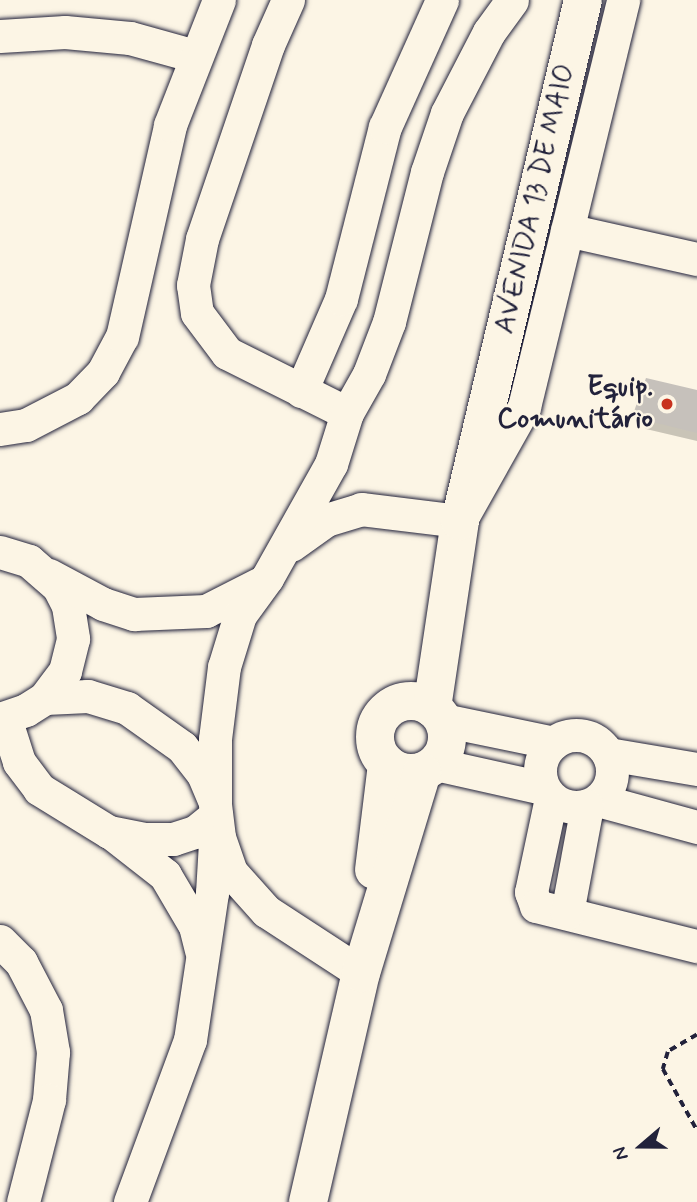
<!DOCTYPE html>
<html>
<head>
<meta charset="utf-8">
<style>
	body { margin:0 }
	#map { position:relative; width:697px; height:1202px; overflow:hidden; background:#fcf5e5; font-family:Mynerve,sans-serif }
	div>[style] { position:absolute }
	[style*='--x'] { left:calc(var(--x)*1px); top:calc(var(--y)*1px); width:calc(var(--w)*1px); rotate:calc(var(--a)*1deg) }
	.shadow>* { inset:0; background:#0003 }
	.building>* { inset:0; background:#c6c1bb }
	.path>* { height:3.5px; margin-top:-1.75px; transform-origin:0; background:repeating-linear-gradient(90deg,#22223b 0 7px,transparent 0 12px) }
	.roads { filter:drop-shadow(0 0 2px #22223b) drop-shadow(0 0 2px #22223b) }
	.minor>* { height:33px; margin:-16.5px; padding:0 16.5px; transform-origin:16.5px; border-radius:16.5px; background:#fcf5e5 }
	.minor>.ring { margin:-16.5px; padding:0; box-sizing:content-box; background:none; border:33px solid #fcf5e5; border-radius:50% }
	.major>* { height:38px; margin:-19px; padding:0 19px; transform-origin:19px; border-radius:19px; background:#fcf5e5 }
	.major>.ring { margin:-19px; padding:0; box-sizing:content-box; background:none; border:38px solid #fcf5e5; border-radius:50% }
	.dots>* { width:19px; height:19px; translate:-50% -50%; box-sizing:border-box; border:4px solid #fcf5e5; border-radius:50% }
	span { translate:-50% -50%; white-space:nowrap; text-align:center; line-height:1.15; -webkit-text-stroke:5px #fcf5e5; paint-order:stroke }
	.street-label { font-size:28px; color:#22223b }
	.poi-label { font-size:28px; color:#22223b; font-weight:700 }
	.right { translate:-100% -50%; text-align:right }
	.north { position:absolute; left:606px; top:1111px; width:70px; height:70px; -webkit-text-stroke:5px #fcf5e5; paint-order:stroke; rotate:250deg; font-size:19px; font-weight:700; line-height:28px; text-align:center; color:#22223b }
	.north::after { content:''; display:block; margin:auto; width:24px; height:32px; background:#22223b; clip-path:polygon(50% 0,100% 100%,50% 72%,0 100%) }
</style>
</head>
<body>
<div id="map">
	<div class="shadow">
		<i style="clip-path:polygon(697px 392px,697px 441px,646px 429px,634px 417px)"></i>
	</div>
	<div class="building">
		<i style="clip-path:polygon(646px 378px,697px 390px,697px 433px,632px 417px)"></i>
	</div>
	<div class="path">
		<i style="--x:697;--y:1035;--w:34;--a:150"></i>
		<i style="--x:668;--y:1052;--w:18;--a:106"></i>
		<i style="--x:663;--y:1069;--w:70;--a:60.9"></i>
	</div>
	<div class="roads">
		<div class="minor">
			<i style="--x:288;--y:0;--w:49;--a:114"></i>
			<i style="--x:268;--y:45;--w:205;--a:108.8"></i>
			<i style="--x:202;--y:239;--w:47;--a:101.1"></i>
			<i style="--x:193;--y:285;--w:28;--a:82"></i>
			<i style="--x:197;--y:313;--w:50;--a:53.1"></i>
			<i style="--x:227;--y:353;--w:134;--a:26.6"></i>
			<i style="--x:0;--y:36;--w:65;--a:-3.5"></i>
			<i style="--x:65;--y:32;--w:65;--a:5.3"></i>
			<i style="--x:130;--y:38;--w:67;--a:15.5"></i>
			<i style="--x:567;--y:230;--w:133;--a:12.6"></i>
			<i style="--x:301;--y:391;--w:100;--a:-66.5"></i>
			<i style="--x:341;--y:299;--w:178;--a:-75.7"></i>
			<i style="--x:385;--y:127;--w:139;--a:-65.8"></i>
			<i style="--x:0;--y:429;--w:26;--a:-9"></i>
			<i style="--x:26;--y:425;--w:59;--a:-27.4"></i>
			<i style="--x:78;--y:398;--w:36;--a:-46"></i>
			<i style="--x:103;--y:372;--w:40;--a:-62"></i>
			<i style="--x:122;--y:337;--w:217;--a:-77.2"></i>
			<i style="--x:170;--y:125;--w:134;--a:-68.6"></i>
			<i style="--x:291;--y:545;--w:43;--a:-35.5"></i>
			<i style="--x:326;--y:520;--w:37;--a:-17"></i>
			<i style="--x:361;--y:509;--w:100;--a:6.9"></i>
			<i style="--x:460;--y:521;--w:131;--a:-60.7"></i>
			<i style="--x:524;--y:407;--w:419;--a:-76.3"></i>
			<i style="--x:0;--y:552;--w:30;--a:17"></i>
			<i style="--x:29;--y:561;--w:38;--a:41"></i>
			<i style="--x:58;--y:586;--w:22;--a:63"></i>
			<i style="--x:68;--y:606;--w:33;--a:81"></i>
			<i style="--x:73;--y:639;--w:33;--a:104"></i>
			<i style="--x:65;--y:671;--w:34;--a:127"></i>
			<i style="--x:45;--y:698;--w:22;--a:148"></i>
			<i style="--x:26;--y:710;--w:28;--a:161"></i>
			<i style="--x:49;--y:575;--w:61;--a:28.2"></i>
			<i style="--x:103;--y:604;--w:33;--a:18"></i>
			<i style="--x:134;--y:614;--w:72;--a:-2.4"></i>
			<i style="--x:206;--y:611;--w:59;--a:-27"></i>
			<i style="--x:45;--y:698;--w:43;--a:-2.7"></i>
			<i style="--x:88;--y:696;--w:41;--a:17.1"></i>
			<i style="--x:127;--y:708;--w:67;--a:35.3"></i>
			<i style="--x:182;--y:747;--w:34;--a:52"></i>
			<i style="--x:203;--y:774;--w:26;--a:67"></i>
			<i style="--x:5;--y:718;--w:46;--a:72.3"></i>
			<i style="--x:19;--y:762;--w:34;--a:53"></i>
			<i style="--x:39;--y:789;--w:82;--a:31.6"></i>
			<i style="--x:109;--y:832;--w:36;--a:11"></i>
			<i style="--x:144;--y:839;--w:29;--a:0"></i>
			<i style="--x:173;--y:839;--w:23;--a:-18"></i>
			<i style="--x:195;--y:832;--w:27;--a:-39"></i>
			<i style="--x:443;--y:720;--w:113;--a:11.7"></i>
			<i class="ring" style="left:540px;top:735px;width:39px;height:39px"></i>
			<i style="--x:608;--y:754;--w:90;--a:9.6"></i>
			<i style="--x:435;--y:764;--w:111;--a:12.5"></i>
			<i style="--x:551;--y:798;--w:96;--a:102"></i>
			<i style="--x:531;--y:892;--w:15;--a:70"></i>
			<i style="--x:536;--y:906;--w:166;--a:14"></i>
			<i style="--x:598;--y:800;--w:103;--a:15.3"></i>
			<i style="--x:114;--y:835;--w:65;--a:38.1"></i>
			<i style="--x:165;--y:875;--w:59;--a:59.5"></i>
			<i style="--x:195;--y:926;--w:25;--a:76"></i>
			<i style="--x:567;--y:913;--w:109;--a:-79.4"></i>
			<i style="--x:0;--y:941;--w:30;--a:45"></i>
			<i style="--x:21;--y:962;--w:54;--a:62.5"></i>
			<i style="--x:46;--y:1010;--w:43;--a:80.5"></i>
			<i style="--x:53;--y:1052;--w:48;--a:94.8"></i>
			<i style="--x:49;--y:1100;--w:105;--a:104.3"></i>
			<i style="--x:361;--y:973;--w:113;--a:-146.9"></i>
			<i style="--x:266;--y:911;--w:52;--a:-131.9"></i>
			<i style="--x:231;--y:872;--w:37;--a:-109"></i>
			<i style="--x:219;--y:837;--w:35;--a:-97"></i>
			<i style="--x:215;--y:802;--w:63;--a:-90"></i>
			<i style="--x:215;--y:739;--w:73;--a:-82.9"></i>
			<i style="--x:224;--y:667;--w:54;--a:-72.9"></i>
			<i style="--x:240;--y:615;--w:46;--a:-53.9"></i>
			<i style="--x:267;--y:578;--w:131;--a:-60.7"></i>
			<i style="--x:331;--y:464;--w:53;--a:-72.6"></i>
			<i style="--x:347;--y:413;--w:45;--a:-60.6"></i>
			<i style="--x:369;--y:374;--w:56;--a:-69"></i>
			<i style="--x:389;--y:322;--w:155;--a:-75.8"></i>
			<i style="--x:427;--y:172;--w:62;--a:-71.3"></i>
			<i style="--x:447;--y:113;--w:91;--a:-62.6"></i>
			<i style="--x:489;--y:32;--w:39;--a:-54"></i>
			<i style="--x:130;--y:1202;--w:173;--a:-69.7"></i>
			<i style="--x:190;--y:1040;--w:149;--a:-81.5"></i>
			<i style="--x:212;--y:893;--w:51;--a:-86.6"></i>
		</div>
		<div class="major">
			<i class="ring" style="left:375px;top:701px;width:34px;height:34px"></i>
			<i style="--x:432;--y:708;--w:189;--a:-81.5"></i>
			<i style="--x:460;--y:521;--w:535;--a:-76.72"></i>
			<i style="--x:374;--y:870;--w:107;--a:-83"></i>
			<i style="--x:308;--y:1202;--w:235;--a:-77"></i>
			<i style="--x:361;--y:973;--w:210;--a:-73.1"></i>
		</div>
	</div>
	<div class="dots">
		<i style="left:667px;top:404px;background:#c8321e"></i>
	</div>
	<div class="street-label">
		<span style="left:536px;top:199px;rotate:-77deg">AVENIDA 13 DE MAIO</span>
	</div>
	<div class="poi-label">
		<span class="right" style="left:653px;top:404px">Equip.<br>Comunitário</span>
	</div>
	<div class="north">N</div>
</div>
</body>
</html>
